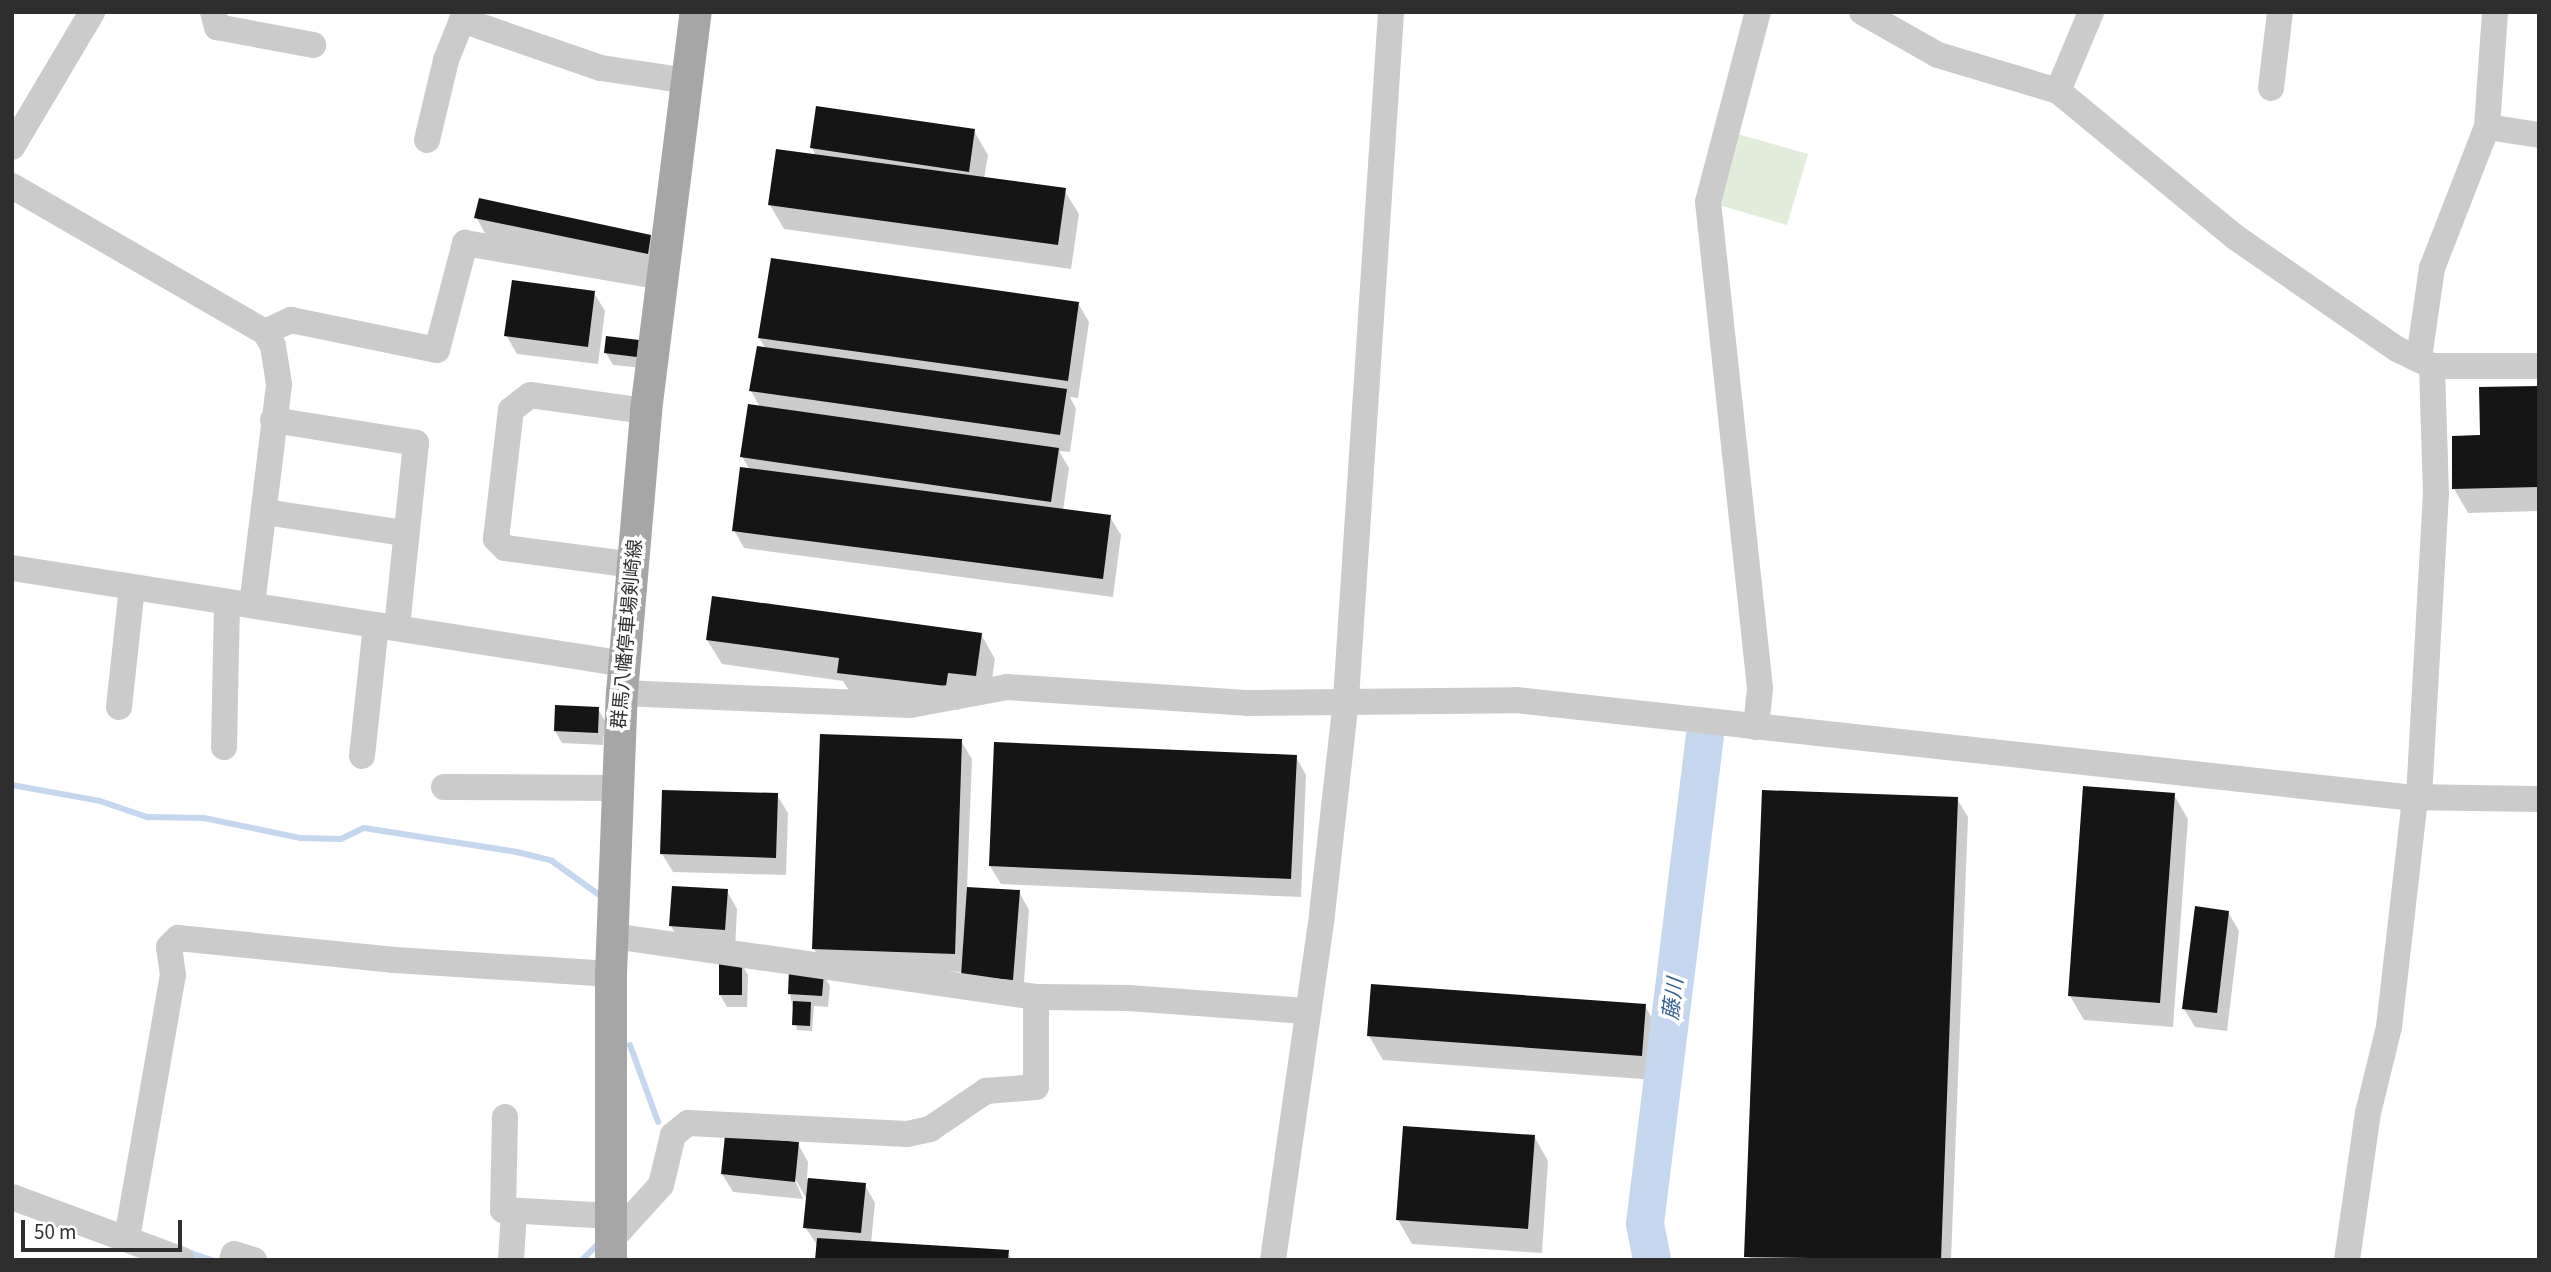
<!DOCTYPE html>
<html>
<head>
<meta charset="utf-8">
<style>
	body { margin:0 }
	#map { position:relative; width:2551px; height:1272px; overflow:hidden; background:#fff; font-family:"Source Sans 3","Noto Sans JP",sans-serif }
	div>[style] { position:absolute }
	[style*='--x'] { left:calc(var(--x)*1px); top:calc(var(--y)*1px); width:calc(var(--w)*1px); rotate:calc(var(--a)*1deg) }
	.green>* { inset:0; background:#e1ecda }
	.shadow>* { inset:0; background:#0003 }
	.stream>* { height:6px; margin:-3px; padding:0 3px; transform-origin:3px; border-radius:3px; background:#c5d7ee }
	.river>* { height:38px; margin:-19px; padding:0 19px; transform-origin:19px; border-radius:19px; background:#c5d7ee }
	.building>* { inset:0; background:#151515 }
	.minor>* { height:26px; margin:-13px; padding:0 13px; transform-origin:13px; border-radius:13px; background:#cbcbcb }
	.major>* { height:32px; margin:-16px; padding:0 16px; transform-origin:16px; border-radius:16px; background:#a6a6a6 }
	span { translate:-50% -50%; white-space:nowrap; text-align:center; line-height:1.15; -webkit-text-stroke:7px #fff; paint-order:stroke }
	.street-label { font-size:19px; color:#2e2e2e }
	.water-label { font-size:21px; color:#366195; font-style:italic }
	.frame { position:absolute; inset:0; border:14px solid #2e2e2e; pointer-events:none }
	.scale { position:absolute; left:21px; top:1220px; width:161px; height:32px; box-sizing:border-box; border:4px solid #2e2e2e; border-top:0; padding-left:9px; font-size:21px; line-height:24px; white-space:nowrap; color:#2e2e2e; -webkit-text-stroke:5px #fff; paint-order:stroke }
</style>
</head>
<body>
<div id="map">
	<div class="green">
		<i style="clip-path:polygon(1730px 132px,1808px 154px,1787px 225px,1716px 204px)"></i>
	</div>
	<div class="shadow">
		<i style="clip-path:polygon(974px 131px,988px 155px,984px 179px,1064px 190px,1079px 214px,1071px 269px,784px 229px,770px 205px,816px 156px,812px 148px)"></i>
		<i style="clip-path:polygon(476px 217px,650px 237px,664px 261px,661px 278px,490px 242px)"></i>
		<i style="clip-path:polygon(594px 293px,605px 311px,598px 364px,517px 354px,506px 335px)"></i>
		<i style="clip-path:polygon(1078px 303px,1089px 322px,1078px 398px,1070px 397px,1076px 409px,1070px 452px,1059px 451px,1069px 468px,1063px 511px,1110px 517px,1121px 535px,1113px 597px,744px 548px,734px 530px,750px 470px,742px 457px,760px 407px,751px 391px,766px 349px,759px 338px)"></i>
		<i style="clip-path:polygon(638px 341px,645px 353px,643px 368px,613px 365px,606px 353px)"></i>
		<i style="clip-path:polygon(2539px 388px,2539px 511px,2468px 513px,2454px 489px,2482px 437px)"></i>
		<i style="clip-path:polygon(981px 634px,995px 659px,989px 700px,961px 697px,959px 710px,853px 697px,843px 681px,722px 664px,707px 640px)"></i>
		<i style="clip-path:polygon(598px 709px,605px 721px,603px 745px,562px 743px,555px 731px)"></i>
		<i style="clip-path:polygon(961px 741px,972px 759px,967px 889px,1019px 892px,1029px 910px,1023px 997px,963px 972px,825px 967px,814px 949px)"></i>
		<i style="clip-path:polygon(1296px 757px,1306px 775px,1301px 897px,1001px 884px,990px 866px)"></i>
		<i style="clip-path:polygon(777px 795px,788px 813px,786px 875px,673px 872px,662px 854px)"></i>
		<i style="clip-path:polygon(2174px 795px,2188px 819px,2173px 1027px,2084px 1020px,2070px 996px)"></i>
		<i style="clip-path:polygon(1957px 799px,1968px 817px,1951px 1260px,1748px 1260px)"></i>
		<i style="clip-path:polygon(727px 891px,737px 909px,735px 948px,681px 944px,671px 926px)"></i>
		<i style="clip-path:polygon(2228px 912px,2239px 931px,2227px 1031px,2195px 1027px,2184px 1009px)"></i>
		<i style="clip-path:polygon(741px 963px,748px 975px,747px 1007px,727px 1007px,720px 995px)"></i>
		<i style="clip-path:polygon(823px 974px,830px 986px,828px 1007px,814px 1006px,812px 1031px,797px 1030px,790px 994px)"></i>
		<i style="clip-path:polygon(1645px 1006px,1659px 1030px,1655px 1080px,1383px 1060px,1369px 1036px)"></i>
		<i style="clip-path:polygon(1534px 1136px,1548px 1161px,1542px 1253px,1412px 1244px,1398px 1220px)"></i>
		<i style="clip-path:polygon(798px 1144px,808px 1162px,807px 1179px,865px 1185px,875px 1203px,871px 1243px,1007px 1251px,1012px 1260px,817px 1260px,818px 1246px,805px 1227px,807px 1200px,792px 1173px,803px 1199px,733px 1192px,722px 1174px)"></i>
	</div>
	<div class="stream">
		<i style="--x:12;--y:785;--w:89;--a:10.3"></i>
		<i style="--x:100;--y:801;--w:50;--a:18.8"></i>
		<i style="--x:147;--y:817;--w:57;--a:1"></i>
		<i style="--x:204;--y:818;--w:99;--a:11.7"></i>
		<i style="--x:301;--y:838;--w:40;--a:1.4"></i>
		<i style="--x:341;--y:839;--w:25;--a:-26"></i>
		<i style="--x:364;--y:828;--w:155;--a:8.9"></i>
		<i style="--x:517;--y:852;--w:36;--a:14"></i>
		<i style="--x:552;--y:861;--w:57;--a:35.7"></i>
		<i style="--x:630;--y:1045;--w:82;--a:70"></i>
		<i style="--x:188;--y:1252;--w:24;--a:19"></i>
		<i style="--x:582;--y:1260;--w:24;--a:-45"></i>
	</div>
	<div class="river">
		<i style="--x:1652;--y:1260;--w:37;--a:-101"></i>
		<i style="--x:1645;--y:1224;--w:490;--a:-83"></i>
	</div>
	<div class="building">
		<i style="clip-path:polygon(816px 106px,975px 129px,969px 172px,810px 148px)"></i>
		<i style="clip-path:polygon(776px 149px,1066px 188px,1058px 245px,768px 205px)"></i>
		<i style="clip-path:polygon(479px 198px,651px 235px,648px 254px,474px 218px)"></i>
		<i style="clip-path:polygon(771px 258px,1079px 302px,1068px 381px,758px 338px)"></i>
		<i style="clip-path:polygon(512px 280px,595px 291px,588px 347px,504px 336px)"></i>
		<i style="clip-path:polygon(606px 336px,639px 340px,637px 357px,604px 353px)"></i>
		<i style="clip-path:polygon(757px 346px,1067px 389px,1060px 435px,749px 391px)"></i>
		<i style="clip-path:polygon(2539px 386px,2539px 487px,2452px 489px,2452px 436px,2480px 435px,2479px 387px)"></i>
		<i style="clip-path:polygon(748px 404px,1059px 448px,1051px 502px,740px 457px)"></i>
		<i style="clip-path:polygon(740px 467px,1111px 515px,1103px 579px,732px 531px)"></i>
		<i style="clip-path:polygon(712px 596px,982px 633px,976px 676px,948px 673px,946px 686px,837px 673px,839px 658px,706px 640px)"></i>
		<i style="clip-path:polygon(555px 705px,599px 707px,598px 733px,554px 731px)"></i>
		<i style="clip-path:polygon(820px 734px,962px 739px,955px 954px,812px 949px)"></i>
		<i style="clip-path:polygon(994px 742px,1297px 755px,1291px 879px,989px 866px)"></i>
		<i style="clip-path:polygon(2083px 786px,2175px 793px,2160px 1003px,2068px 996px)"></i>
		<i style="clip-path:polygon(662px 790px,778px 793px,776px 858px,660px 854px)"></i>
		<i style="clip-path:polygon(1762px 790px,1958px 797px,1941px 1260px,1744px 1257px)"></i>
		<i style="clip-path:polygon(672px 886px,728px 889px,725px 930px,669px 926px)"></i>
		<i style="clip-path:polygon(967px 887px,1020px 890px,1013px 980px,961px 976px)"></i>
		<i style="clip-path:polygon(2195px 906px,2229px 911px,2217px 1013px,2182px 1009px)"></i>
		<i style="clip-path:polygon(719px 961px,742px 961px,742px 995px,719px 995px)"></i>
		<i style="clip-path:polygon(789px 970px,824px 973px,822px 996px,788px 994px)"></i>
		<i style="clip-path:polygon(1371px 984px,1646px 1004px,1642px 1056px,1367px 1036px)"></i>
		<i style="clip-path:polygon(793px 1001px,811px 1002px,810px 1026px,792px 1025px)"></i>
		<i style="clip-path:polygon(1403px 1126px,1535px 1135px,1528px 1229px,1396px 1220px)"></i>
		<i style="clip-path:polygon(725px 1135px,799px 1142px,795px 1182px,721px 1174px)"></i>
		<i style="clip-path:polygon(808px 1178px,866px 1183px,861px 1233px,803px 1228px)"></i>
		<i style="clip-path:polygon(817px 1238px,1009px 1250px,1008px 1260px,815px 1260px)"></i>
	</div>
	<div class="minor">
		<i style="--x:213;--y:12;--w:16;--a:75"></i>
		<i style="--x:217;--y:27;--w:98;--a:10.6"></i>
		<i style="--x:1862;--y:12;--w:87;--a:29.5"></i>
		<i style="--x:1938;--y:55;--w:125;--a:16.7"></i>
		<i style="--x:2058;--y:91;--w:229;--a:39.5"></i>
		<i style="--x:2235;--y:237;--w:197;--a:34.7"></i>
		<i style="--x:2397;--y:349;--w:39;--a:26"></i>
		<i style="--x:2432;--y:366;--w:107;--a:0"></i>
		<i style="--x:2271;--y:88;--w:77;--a:-83.2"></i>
		<i style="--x:2058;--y:91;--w:86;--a:-67.3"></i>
		<i style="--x:2487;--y:127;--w:53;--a:8.7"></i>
		<i style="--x:427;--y:140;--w:82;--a:-76.6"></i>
		<i style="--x:446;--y:60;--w:43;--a:-68.2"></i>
		<i style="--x:462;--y:20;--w:147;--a:19.1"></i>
		<i style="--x:601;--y:68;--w:88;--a:8.5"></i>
		<i style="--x:12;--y:147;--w:157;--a:-59.3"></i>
		<i style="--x:12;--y:186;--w:292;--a:30"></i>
		<i style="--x:265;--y:332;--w:16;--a:60"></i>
		<i style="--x:273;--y:346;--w:39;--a:81"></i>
		<i style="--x:279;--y:385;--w:222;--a:97"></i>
		<i style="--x:265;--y:332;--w:29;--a:-25"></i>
		<i style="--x:291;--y:320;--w:149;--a:11.6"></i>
		<i style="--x:437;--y:350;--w:111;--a:-75.3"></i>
		<i style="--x:465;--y:243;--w:200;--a:9.8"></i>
		<i style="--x:2419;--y:358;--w:91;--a:-81.8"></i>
		<i style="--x:2432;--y:268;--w:151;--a:-68.7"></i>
		<i style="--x:2487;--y:127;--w:115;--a:-86"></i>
		<i style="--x:273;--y:420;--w:145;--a:9.1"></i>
		<i style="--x:416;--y:443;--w:186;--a:95.9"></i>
		<i style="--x:265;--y:512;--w:141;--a:8.6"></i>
		<i style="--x:634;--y:565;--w:130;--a:-172.5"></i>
		<i style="--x:505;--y:548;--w:13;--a:-135"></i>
		<i style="--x:496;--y:539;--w:130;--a:-83.4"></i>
		<i style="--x:511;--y:410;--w:24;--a:-38"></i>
		<i style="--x:530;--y:395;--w:117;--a:7.9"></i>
		<i style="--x:12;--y:568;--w:620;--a:8.9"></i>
		<i style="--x:622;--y:693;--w:288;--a:2.4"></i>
		<i style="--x:910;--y:705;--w:99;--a:-10.5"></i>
		<i style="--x:1007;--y:687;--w:243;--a:3.8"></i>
		<i style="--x:1249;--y:703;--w:267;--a:-0.6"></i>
		<i style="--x:1516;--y:700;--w:894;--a:6.23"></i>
		<i style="--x:2405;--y:797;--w:134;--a:0.9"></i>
		<i style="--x:119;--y:707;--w:120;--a:-83.8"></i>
		<i style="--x:1756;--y:727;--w:39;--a:-84"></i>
		<i style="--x:1760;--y:688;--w:489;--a:-96.1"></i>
		<i style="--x:1708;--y:202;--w:196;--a:-75.3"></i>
		<i style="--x:224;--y:747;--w:145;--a:-88.8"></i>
		<i style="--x:362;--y:756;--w:131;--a:-83.9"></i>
		<i style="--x:444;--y:787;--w:174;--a:0.3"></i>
		<i style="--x:613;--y:936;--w:427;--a:8.2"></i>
		<i style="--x:1036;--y:997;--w:93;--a:0.6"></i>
		<i style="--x:1129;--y:998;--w:177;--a:4.2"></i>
		<i style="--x:505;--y:1117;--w:93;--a:91.2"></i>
		<i style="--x:503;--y:1210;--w:110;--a:3.1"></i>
		<i style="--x:12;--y:1197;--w:181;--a:20.3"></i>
		<i style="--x:127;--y:1238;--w:267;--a:-80.1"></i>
		<i style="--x:173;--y:975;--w:28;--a:-98"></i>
		<i style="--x:169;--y:947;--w:13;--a:-45"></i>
		<i style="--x:178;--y:938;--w:218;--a:5.8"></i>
		<i style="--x:395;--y:960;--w:216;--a:3.7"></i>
		<i style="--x:612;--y:1239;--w:73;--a:-47.8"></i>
		<i style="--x:661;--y:1185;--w:51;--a:-76.5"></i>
		<i style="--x:673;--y:1135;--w:19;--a:-39"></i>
		<i style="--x:688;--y:1123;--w:219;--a:2.9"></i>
		<i style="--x:907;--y:1134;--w:24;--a:-12"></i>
		<i style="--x:930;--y:1129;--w:68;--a:-34.2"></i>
		<i style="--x:986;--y:1091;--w:50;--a:-4.6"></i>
		<i style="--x:1036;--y:1087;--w:90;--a:-90"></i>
		<i style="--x:232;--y:1260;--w:6;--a:-72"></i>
		<i style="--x:234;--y:1254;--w:21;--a:17"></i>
		<i style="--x:511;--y:1260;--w:49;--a:-86.5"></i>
		<i style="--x:1273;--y:1260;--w:349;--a:-81.9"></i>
		<i style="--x:1322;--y:914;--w:216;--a:-83.6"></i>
		<i style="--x:1346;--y:699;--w:688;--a:-86.25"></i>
		<i style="--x:2347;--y:1260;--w:148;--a:-81.9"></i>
		<i style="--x:2368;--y:1113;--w:89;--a:-76.3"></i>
		<i style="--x:2389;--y:1027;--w:221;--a:-83.5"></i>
		<i style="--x:2414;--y:807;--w:11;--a:-63"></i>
		<i style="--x:2419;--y:797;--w:303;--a:-86.8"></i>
		<i style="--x:2436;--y:494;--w:128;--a:-91.8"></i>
	</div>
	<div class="major">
		<i style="--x:611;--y:1260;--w:286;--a:-90"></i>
		<i style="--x:611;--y:974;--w:281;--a:-87.8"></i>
		<i style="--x:622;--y:693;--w:283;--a:-85.1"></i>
		<i style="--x:646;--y:411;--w:402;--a:-82.9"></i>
	</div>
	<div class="street-label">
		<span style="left:628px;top:634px;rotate:-85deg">群馬八幡停車場剣崎線</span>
	</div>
	<div class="water-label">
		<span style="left:1673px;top:999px;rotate:-83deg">藤川</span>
	</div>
	<div class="frame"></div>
	<div class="scale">50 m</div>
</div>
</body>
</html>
